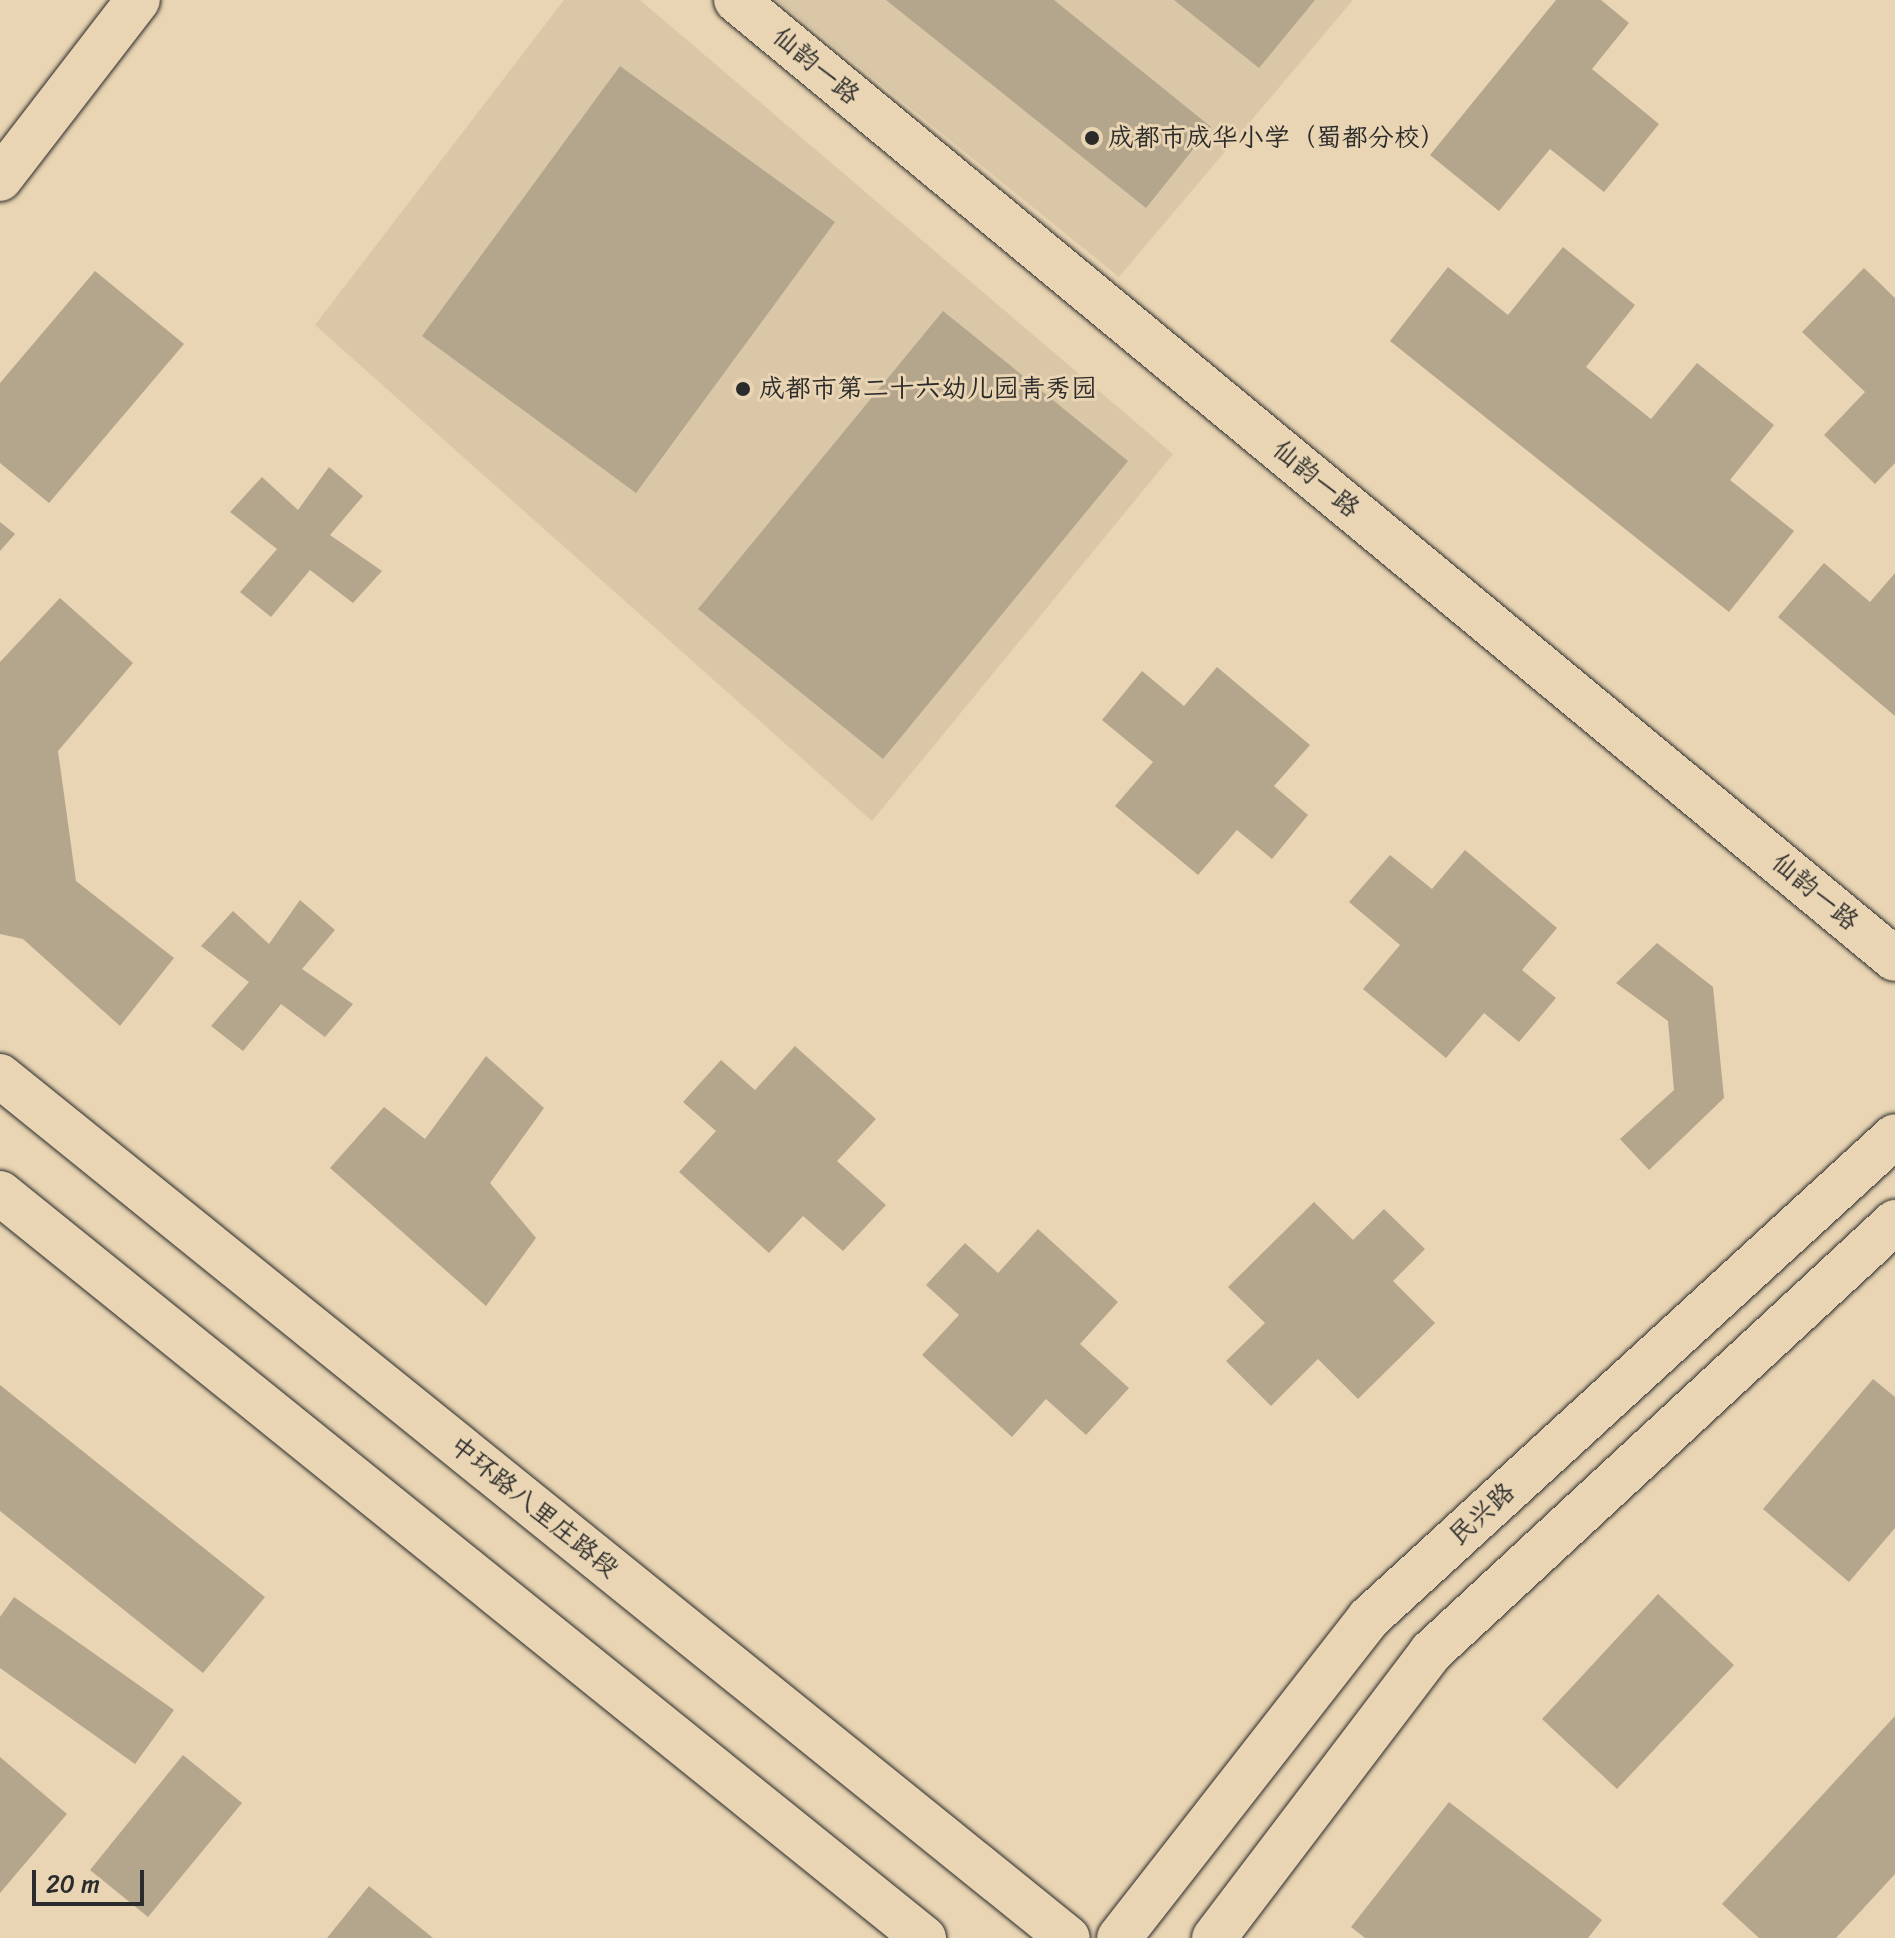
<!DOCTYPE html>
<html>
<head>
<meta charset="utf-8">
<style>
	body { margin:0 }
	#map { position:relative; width:1895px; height:1938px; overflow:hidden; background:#e9d5b3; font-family:Sriracha,"LXGW WenKai TC",sans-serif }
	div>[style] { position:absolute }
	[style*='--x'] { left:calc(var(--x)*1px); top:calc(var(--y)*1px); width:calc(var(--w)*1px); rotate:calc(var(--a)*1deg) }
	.built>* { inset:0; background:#d9c7a8 }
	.building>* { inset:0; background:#b4a58d }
	.roads { filter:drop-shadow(0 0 2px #2b2b2b) drop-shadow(0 0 2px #2b2b2b) }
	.secondary>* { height:44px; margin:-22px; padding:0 22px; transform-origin:22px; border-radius:22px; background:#e9d5b3 }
	.primary>* { height:44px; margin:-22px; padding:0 22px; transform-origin:22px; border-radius:22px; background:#e9d5b3 }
	.dots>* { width:22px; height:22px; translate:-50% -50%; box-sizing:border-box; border:4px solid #e9d5b3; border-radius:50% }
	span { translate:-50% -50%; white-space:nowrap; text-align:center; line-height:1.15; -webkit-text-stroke:6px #e9d5b3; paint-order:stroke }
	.street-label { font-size:26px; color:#2b2b2b }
	.poi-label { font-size:26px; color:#2b2b2b }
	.left { translate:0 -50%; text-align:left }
	.scale { position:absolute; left:32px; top:1870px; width:112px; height:36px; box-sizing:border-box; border:4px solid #2b2b2b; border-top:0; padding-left:10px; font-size:24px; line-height:28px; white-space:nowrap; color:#2b2b2b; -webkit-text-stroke:6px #e9d5b3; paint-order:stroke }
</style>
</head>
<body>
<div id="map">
	<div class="built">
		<i style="clip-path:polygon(564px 0,640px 0,1173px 454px,872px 821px,315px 325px)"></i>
		<i style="clip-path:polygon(777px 0,1353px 0,1119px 277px)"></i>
	</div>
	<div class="building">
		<i style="clip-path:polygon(886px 0,1054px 0,1211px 127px,1146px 208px)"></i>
		<i style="clip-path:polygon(1174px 0,1315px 0,1259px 68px)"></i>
		<i style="clip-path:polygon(1556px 0,1601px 0,1629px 23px,1592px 69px,1659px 124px,1604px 192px,1550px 149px,1499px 211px,1430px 155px)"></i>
		<i style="clip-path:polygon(620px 66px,835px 222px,636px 493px,422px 336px)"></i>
		<i style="clip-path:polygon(1563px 247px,1635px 305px,1586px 367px,1651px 419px,1697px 363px,1774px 425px,1730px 480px,1794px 531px,1729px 612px,1390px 341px,1448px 267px,1508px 315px)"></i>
		<i style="clip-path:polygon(1864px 268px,1895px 298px,1895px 463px,1875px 484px,1824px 435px,1865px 392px,1802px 332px)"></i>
		<i style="clip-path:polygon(95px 271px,184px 344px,49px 503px,0 463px,0 383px)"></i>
		<i style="clip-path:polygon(943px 311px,1128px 461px,883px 759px,698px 609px)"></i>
		<i style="clip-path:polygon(329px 467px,363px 496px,330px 535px,382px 571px,353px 603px,310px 570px,271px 617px,240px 592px,277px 549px,230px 512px,262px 477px,298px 510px)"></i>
		<i style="clip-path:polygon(0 522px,15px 534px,0 551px)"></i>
		<i style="clip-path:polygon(1824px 563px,1870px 602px,1895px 573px,1895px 716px,1778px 617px)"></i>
		<i style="clip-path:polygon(60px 598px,133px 663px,58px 751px,76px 881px,174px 958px,120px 1026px,23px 939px,0 934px,0 662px)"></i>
		<i style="clip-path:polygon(1217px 667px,1310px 745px,1274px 786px,1308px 815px,1272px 859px,1237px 830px,1198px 875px,1115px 806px,1153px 762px,1102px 720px,1142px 671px,1184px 706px)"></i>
		<i style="clip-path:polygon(1465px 850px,1557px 928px,1522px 970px,1556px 998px,1519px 1042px,1484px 1013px,1446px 1058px,1363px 989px,1400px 945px,1349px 902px,1390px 855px,1432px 889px)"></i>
		<i style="clip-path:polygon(300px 900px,335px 930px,302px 969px,353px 1004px,325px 1037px,281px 1004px,243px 1051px,211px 1026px,249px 982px,201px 946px,233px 911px,269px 944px)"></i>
		<i style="clip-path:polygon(1657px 943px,1713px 987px,1724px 1098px,1649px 1170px,1620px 1139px,1674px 1090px,1668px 1021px,1616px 983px)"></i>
		<i style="clip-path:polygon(795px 1046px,876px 1119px,837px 1161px,886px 1205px,843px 1251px,803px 1216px,769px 1253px,679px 1172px,716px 1131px,683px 1102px,721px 1060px,755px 1090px)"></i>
		<i style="clip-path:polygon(486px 1056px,544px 1108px,490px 1183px,536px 1238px,486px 1306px,330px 1168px,384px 1107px,425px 1139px)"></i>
		<i style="clip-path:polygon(1314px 1202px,1353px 1240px,1384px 1209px,1425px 1249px,1393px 1281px,1435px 1323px,1358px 1399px,1318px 1359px,1271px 1406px,1226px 1361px,1265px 1323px,1228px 1287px)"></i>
		<i style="clip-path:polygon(1038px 1229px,1118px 1302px,1080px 1344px,1129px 1388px,1086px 1435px,1046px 1399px,1012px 1437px,922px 1355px,959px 1315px,926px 1285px,965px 1243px,998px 1273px)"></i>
		<i style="clip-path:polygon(1873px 1379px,1895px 1397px,1895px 1528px,1849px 1582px,1763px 1509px)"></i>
		<i style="clip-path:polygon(0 1385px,265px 1597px,203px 1673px,0 1511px)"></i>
		<i style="clip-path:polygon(1658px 1594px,1734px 1665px,1617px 1789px,1542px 1719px)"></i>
		<i style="clip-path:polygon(14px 1597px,174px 1710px,135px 1764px,0 1668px,0 1617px)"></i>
		<i style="clip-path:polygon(1895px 1716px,1895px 1874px,1836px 1938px,1759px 1938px,1722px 1904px)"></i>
		<i style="clip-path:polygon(183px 1755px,242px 1803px,148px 1917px,90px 1870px)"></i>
		<i style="clip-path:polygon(0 1757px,67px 1814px,0 1893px)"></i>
		<i style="clip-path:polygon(1449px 1802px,1602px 1920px,1588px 1938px,1365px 1938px,1351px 1927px)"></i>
		<i style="clip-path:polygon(369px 1886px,433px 1938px,327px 1938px)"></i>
	</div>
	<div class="roads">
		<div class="secondary">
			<i style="--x:736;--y:0;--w:1504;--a:39.61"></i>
			<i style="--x:0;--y:179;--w:226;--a:-52.4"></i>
			<i style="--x:1119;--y:1938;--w:406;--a:-52"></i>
			<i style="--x:1369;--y:1618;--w:713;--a:-42.5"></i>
			<i style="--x:1214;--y:1938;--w:359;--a:-52.8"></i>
			<i style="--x:1431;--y:1652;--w:633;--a:-42.82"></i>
		</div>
		<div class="primary">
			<i style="--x:0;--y:1076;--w:1372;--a:38.91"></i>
			<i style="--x:0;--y:1193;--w:1187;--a:38.88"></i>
		</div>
	</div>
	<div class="dots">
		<i style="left:1092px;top:138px;background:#2b2b2b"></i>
		<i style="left:743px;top:389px;background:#2b2b2b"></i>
	</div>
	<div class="street-label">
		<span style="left:816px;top:66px;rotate:40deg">仙韵一路</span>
		<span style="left:1316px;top:479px;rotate:40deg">仙韵一路</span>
		<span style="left:1815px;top:892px;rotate:40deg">仙韵一路</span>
		<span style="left:534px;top:1507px;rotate:39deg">中环路八里庄路段</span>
		<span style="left:1482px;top:1514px;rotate:-42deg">民兴路</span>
	</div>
	<div class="poi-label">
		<span class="left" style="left:1108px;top:138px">成都市成华小学（蜀都分校）</span>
		<span class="left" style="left:759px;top:389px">成都市第二十六幼儿园青秀园</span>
	</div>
	<div class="scale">20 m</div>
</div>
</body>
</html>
